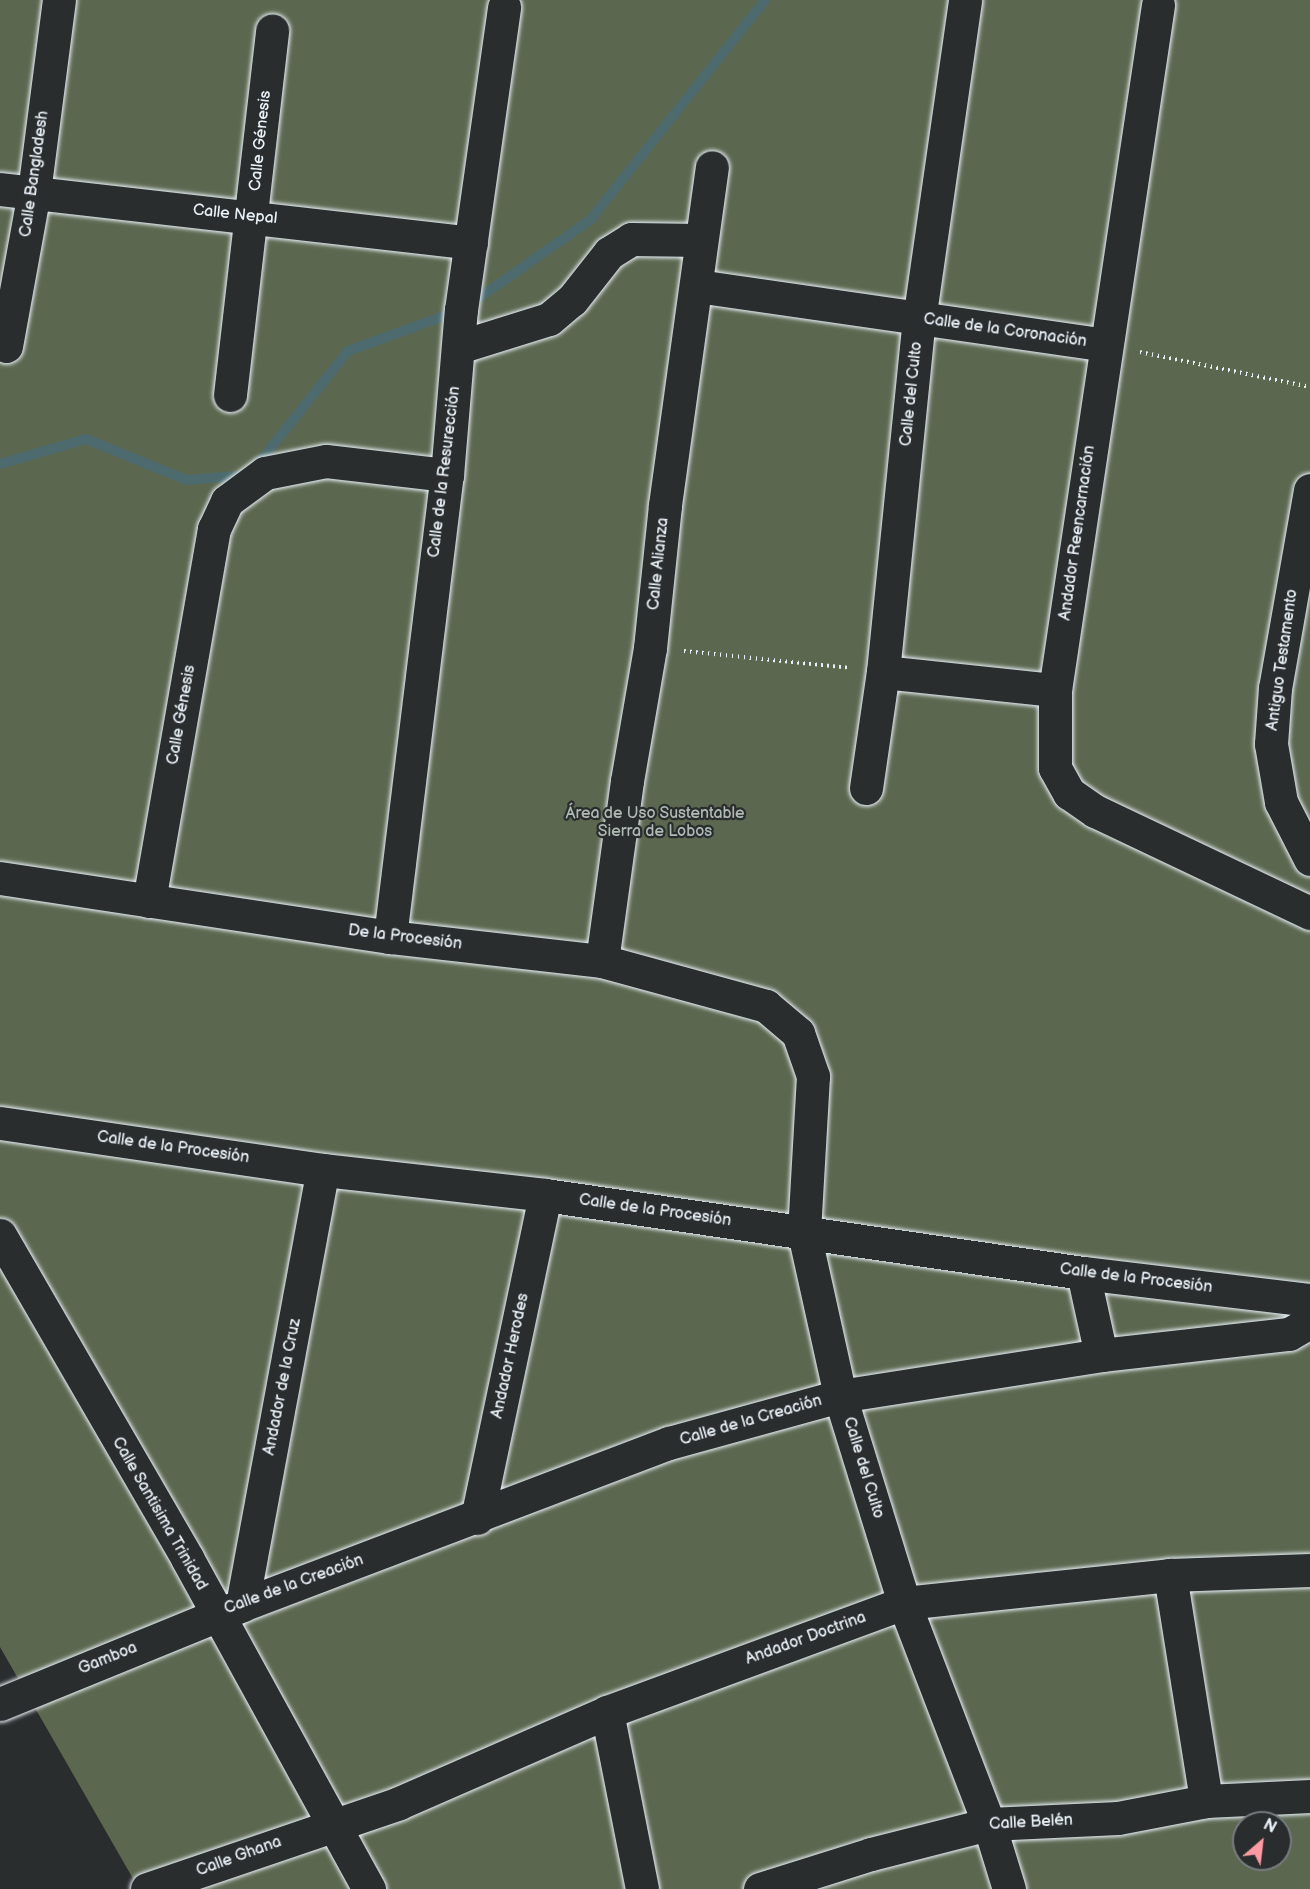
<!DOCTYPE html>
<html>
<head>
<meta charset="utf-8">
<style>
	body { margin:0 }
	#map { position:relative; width:1310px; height:1889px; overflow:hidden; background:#2a2d2e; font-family:"Balsamiq Sans",sans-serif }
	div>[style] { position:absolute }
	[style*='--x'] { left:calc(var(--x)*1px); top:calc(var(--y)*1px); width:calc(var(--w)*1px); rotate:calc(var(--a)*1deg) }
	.green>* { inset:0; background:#5c674f }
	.stream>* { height:10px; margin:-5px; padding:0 5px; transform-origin:5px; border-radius:5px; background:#4d6b6f }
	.path>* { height:4px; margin-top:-2px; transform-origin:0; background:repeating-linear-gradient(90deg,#e8f1f8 0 1.5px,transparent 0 6px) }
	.roads { filter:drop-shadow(0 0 2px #e8f1f8) drop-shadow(0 0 2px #e8f1f8) }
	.minor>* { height:33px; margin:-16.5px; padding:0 16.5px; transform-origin:16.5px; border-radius:16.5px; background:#2a2d2e }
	span { translate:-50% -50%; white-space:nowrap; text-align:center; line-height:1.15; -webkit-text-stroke:4.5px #2a2d2e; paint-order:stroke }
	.street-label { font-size:16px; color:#e8f1f8 }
	.park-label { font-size:16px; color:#b0bab4 }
	.north { position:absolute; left:1232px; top:1811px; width:60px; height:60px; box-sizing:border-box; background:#2a2d2e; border:2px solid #767b7f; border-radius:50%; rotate:28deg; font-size:16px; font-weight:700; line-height:24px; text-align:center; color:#e8f1f8 }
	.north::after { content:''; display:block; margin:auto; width:21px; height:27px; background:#ff9aa2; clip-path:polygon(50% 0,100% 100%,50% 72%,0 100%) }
</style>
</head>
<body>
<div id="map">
	<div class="green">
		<i style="clip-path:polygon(evenodd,0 0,1310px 0,1310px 1889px,139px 1889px,0 1647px,0 0,1244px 1823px,1280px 1823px,1280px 1859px,1244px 1859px,1244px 1823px)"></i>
	</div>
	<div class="stream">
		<i style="--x:469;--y:305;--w:148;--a:-35.1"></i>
		<i style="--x:590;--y:220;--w:281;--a:-51.5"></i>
		<i style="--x:0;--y:464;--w:90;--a:-16.2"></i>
		<i style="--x:86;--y:439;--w:109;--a:22.1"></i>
		<i style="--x:187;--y:480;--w:62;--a:-4.6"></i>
		<i style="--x:249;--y:475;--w:159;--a:-51.4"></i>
		<i style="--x:348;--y:351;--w:114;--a:-20"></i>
	</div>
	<div class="path">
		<i style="--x:1140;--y:352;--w:174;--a:11.6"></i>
		<i style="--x:684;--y:651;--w:167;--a:5.8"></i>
	</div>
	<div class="roads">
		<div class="minor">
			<i style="--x:1158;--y:5;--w:693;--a:98.55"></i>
			<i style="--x:1055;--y:690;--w:78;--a:90"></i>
			<i style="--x:1055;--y:768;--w:29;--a:61"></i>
			<i style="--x:1069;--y:793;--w:32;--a:35"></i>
			<i style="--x:1095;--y:811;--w:238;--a:25.4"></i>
			<i style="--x:0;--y:189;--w:474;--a:6.5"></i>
			<i style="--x:697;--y:286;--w:413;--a:8.2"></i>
			<i style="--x:6;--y:346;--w:157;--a:-79.7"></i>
			<i style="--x:34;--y:192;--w:194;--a:-82.6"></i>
			<i style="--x:459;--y:347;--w:94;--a:-17.3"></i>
			<i style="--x:549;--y:319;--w:30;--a:-40"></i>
			<i style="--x:572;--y:300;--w:60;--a:-51.8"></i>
			<i style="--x:609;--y:253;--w:26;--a:-32"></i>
			<i style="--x:631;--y:239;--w:70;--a:0.8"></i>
			<i style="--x:230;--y:395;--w:367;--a:-83.4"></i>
			<i style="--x:1310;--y:490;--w:201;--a:100"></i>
			<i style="--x:1275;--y:688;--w:56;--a:94.1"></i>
			<i style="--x:1271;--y:744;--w:59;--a:80.2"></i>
			<i style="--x:1281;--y:802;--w:64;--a:63"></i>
			<i style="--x:883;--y:672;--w:173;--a:6"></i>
			<i style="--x:866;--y:788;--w:117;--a:-81.7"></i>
			<i style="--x:883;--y:672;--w:354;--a:-84.2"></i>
			<i style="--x:919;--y:320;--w:323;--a:-81.8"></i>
			<i style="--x:0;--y:878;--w:394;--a:8.6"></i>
			<i style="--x:390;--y:937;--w:213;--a:6.5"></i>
			<i style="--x:602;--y:961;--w:170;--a:15.3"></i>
			<i style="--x:766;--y:1006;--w:42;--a:40.2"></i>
			<i style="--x:798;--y:1033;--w:46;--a:70.8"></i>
			<i style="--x:813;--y:1076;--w:157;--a:93.3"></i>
			<i style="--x:804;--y:1233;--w:167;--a:77.5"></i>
			<i style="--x:840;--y:1396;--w:217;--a:72.8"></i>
			<i style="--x:904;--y:1603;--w:237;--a:69"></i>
			<i style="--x:989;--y:1824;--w:68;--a:72.9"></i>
			<i style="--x:149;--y:901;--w:378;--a:-80.1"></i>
			<i style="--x:214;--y:529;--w:31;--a:-65"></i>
			<i style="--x:227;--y:501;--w:47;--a:-36.4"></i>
			<i style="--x:265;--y:473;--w:62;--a:-11.1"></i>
			<i style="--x:326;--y:461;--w:122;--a:6.6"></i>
			<i style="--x:390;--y:937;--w:466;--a:-83"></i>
			<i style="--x:447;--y:475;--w:166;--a:-85.2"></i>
			<i style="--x:461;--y:310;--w:306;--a:-81.9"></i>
			<i style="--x:602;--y:961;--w:182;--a:-82.1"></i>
			<i style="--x:627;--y:781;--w:135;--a:-80.2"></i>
			<i style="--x:650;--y:648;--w:144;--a:-84"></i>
			<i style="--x:665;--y:505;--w:341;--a:-82.1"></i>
			<i style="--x:0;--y:1123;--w:326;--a:8.3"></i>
			<i style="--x:323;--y:1170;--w:223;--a:6.4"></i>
			<i style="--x:545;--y:1195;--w:544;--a:8.25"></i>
			<i style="--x:1083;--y:1273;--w:229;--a:6.8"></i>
			<i style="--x:0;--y:1235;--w:373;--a:59.9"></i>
			<i style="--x:187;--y:1558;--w:378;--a:61.2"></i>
			<i style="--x:1083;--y:1273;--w:84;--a:77.6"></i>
			<i style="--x:477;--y:1518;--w:330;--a:-78.1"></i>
			<i style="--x:1170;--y:1575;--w:229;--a:80.9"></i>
			<i style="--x:242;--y:1605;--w:442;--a:-79.5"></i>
			<i style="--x:0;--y:1704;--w:261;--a:-22.2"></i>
			<i style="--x:242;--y:1605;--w:457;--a:-20.8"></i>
			<i style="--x:669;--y:1443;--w:177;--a:-15.4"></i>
			<i style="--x:840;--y:1396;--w:264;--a:-8.9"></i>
			<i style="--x:1101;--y:1355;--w:189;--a:-6.4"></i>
			<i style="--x:1289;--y:1334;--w:24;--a:-30"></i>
			<i style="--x:607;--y:1712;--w:180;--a:78.8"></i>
			<i style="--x:147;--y:1889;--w:266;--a:-18.8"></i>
			<i style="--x:399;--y:1803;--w:227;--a:-23.6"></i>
			<i style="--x:607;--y:1712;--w:316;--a:-20.2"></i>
			<i style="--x:904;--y:1603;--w:267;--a:-6"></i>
			<i style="--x:1170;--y:1575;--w:140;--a:-2"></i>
			<i style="--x:760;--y:1889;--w:116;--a:-17.5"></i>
			<i style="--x:871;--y:1854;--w:122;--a:-14.3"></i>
			<i style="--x:989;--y:1824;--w:129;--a:-2.7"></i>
			<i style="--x:1118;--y:1818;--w:90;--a:-10.9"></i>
			<i style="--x:1206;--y:1801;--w:104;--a:-2.8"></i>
		</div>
	</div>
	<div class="street-label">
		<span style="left:261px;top:141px;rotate:-84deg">Calle Génesis</span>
		<span style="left:35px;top:174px;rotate:-82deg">Calle Bangladesh</span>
		<span style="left:235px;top:215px;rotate:6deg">Calle Nepal</span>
		<span style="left:1005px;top:331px;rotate:8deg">Calle de la Coronación</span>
		<span style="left:912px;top:394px;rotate:-84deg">Calle del Culto</span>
		<span style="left:445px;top:472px;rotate:-83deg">Calle de la Resurección</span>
		<span style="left:1078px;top:533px;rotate:-82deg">Andador Reencarnación</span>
		<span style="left:659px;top:564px;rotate:-84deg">Calle Alianza</span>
		<span style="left:1283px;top:660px;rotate:-82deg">Antiguo Testamento</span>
		<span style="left:182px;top:715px;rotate:-80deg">Calle Génesis</span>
		<span style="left:405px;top:938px;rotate:7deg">De la Procesión</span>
		<span style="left:173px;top:1148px;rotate:8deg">Calle de la Procesión</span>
		<span style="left:655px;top:1211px;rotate:8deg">Calle de la Procesión</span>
		<span style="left:1136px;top:1279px;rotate:7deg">Calle de la Procesión</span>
		<span style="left:511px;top:1356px;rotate:-78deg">Andador Herodes</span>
		<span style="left:283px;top:1387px;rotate:-79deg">Andador de la Cruz</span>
		<span style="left:751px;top:1421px;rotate:-16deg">Calle de la Creación</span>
		<span style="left:863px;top:1468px;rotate:73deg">Calle del Culto</span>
		<span style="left:159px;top:1514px;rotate:60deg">Calle Santisima Trinidad</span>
		<span style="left:294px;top:1585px;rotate:-20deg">Calle de la Creación</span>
		<span style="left:806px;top:1639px;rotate:-20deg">Andador Doctrina</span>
		<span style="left:108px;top:1659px;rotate:-22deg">Gamboa</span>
		<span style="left:1031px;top:1823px;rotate:-3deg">Calle Belén</span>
		<span style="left:239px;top:1857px;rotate:-20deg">Calle Ghana</span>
	</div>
	<div class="park-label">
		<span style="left:655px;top:823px">Área de Uso Sustentable<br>Sierra de Lobos</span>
	</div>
	<div class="north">N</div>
</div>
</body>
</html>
